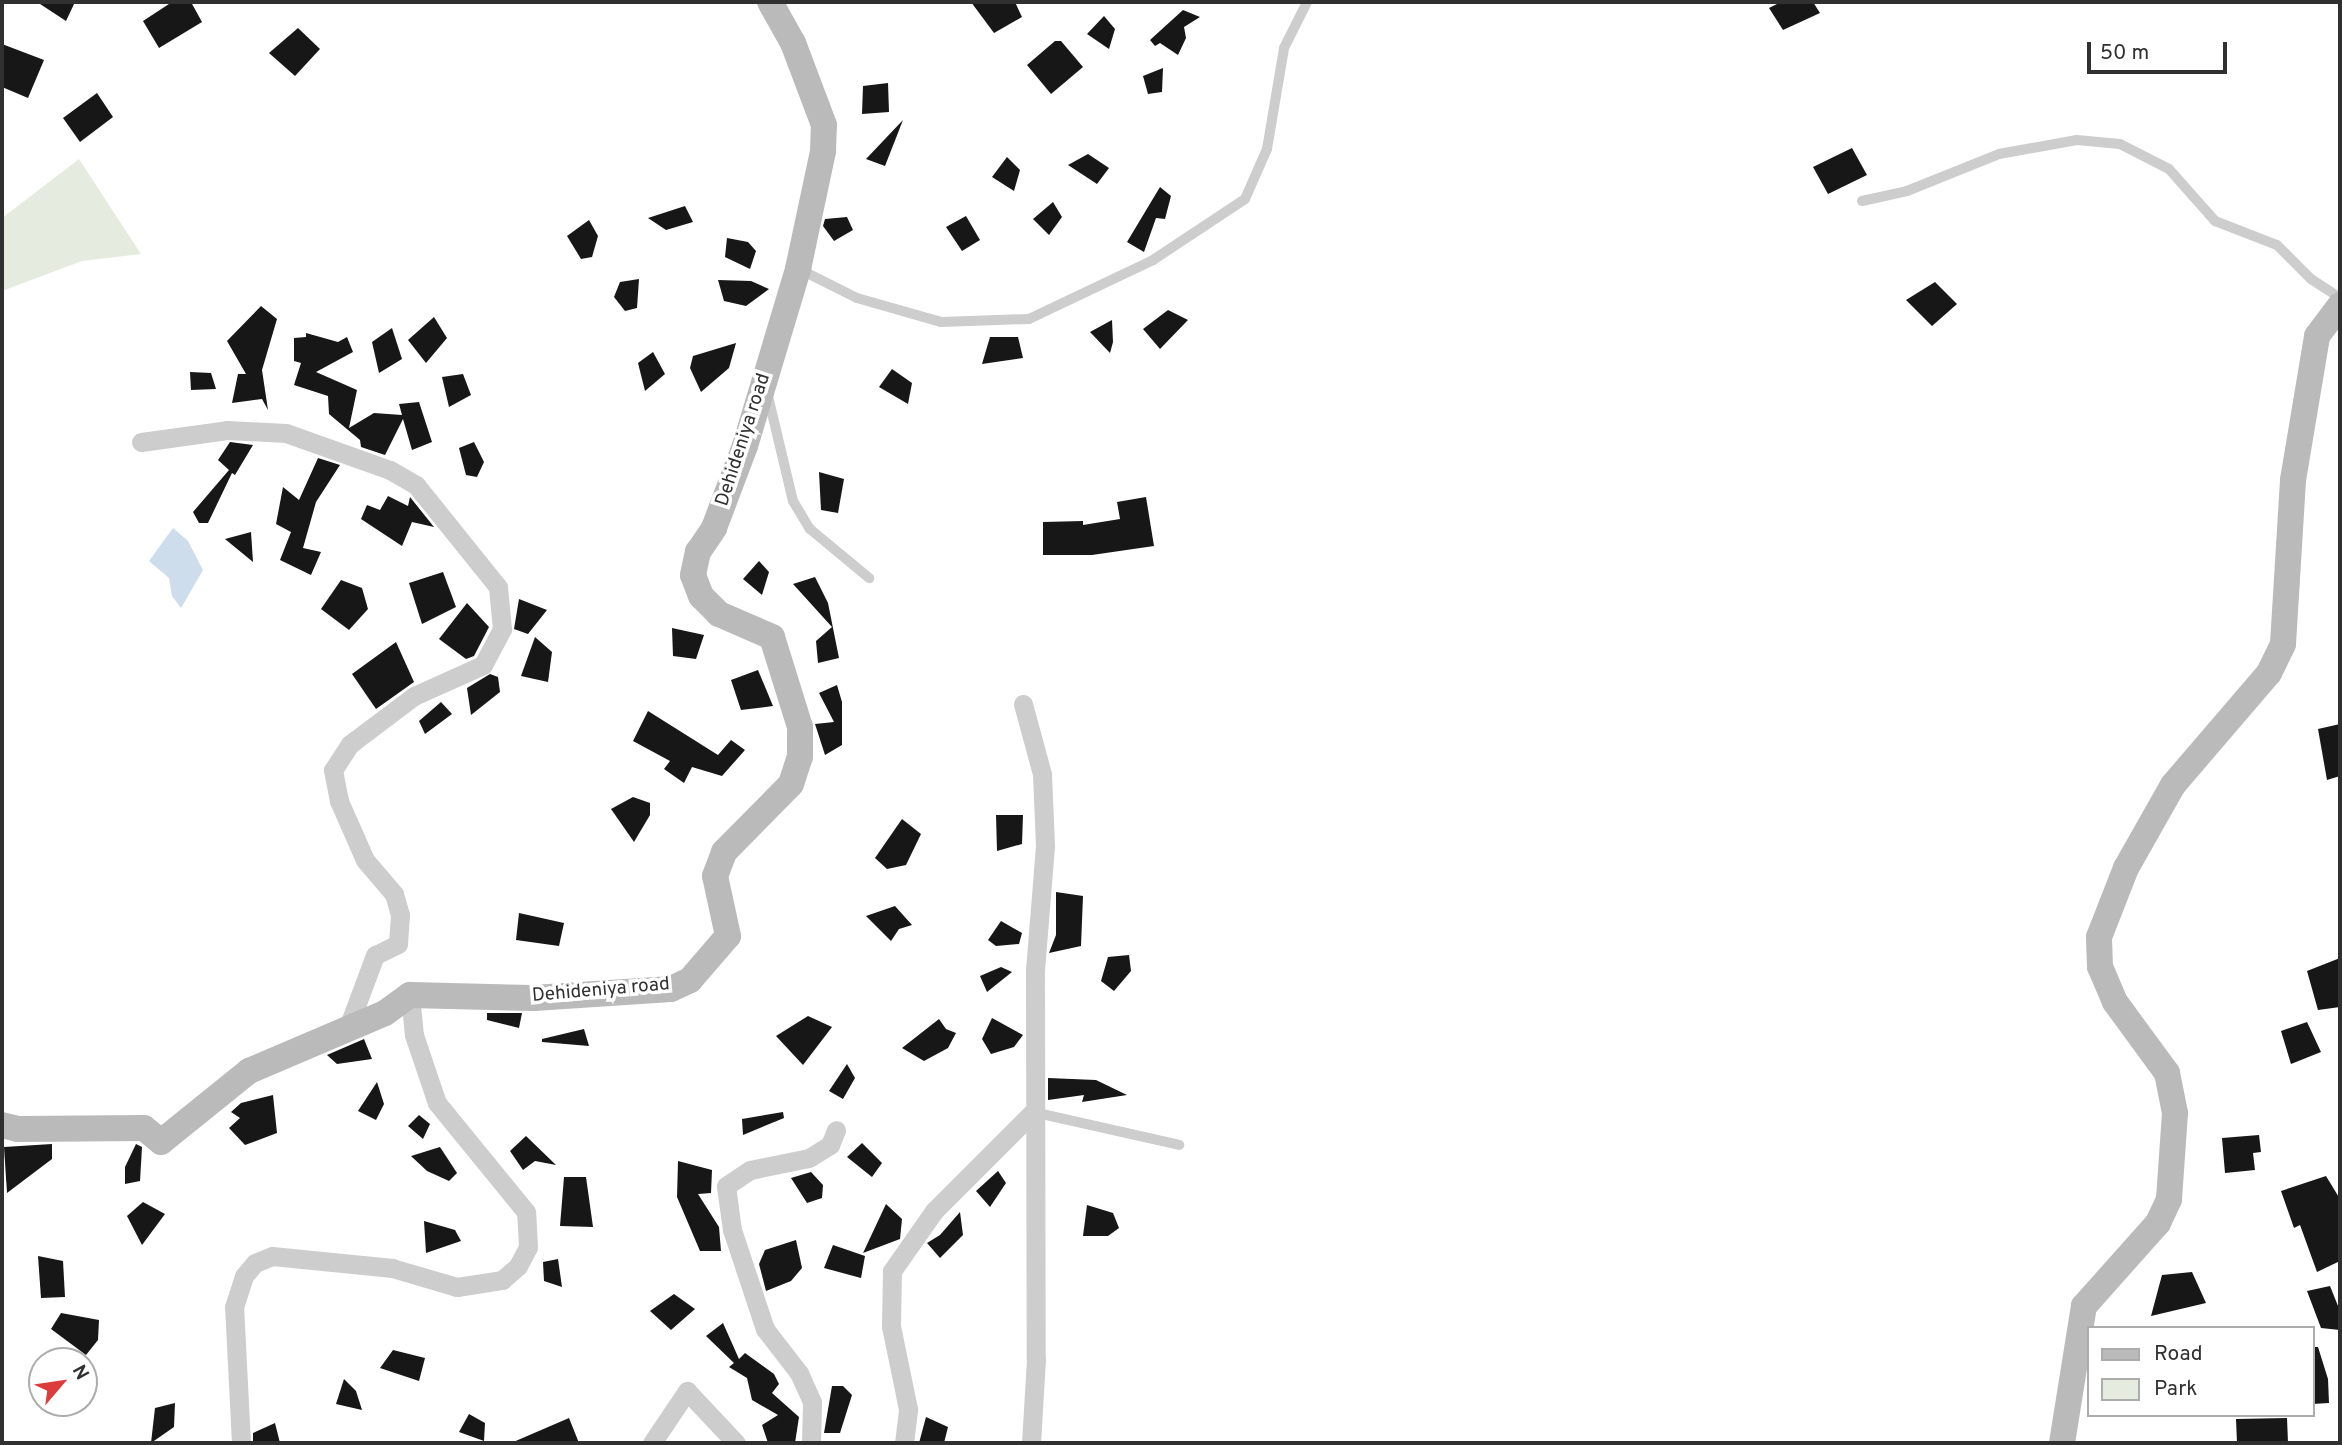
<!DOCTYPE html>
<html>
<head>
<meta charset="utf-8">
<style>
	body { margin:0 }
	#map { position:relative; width:2342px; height:1445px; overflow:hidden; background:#fff; font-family:Overpass,sans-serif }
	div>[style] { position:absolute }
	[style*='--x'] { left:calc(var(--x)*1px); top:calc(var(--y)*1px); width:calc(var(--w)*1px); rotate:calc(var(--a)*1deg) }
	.green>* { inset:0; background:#e5ecdf }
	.water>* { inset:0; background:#cdddeb }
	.building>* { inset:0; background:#171717 }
	.lane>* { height:10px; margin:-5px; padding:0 5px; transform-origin:5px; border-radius:5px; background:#cdcdcd }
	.street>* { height:19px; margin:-9.5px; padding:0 9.5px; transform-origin:9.5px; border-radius:9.5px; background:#cdcdcd }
	.secondary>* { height:26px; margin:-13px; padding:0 13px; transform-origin:13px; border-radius:13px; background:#bababa }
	span { translate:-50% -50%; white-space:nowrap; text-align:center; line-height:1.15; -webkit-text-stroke:7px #fff; paint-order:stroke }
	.street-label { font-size:19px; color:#303030 }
	.frame { position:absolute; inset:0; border:4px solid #303030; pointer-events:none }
	.legend { position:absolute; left:2087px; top:1326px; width:228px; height:91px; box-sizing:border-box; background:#fff; border:2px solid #acacac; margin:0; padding:9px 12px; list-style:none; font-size:21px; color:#303030 }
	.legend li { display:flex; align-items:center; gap:14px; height:35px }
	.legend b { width:35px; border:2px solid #acacac }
	.north { position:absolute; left:28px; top:1347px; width:70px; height:70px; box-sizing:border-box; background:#fff; border:2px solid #acacac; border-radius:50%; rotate:61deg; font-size:19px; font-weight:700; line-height:28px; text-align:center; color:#303030 }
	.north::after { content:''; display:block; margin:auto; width:24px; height:32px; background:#dd3c3d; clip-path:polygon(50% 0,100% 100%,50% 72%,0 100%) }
	.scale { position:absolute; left:2087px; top:42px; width:140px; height:32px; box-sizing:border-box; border:4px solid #303030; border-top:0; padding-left:9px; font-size:21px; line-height:24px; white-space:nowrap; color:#303030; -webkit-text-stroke:5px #fff; paint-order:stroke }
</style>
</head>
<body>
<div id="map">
	<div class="green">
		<i style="clip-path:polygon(79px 159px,141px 254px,82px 261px,2px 291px,2px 218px)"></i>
	</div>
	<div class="water">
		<i style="clip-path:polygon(173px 528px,188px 541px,203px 570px,181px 608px,172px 596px,169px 578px,149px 561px)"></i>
	</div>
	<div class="building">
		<i style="clip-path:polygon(37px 2px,75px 2px,66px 21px)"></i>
		<i style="clip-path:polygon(172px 2px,191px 2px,202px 22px,159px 48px,143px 21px)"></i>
		<i style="clip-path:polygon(971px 2px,1015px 2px,1022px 17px,994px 33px)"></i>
		<i style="clip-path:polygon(1781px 2px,1813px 2px,1820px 13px,1783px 30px,1769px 8px)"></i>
		<i style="clip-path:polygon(1183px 10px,1200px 17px,1184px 27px,1186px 38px,1178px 55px,1160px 43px,1155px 46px,1150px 40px)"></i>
		<i style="clip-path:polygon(1104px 16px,1115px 29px,1109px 49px,1087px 34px)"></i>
		<i style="clip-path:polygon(298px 28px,320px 49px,295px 76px,269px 53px)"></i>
		<i style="clip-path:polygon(1055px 41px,1061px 41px,1083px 67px,1051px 94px,1027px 65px)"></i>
		<i style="clip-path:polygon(2px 44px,44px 60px,28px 98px,2px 87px)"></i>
		<i style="clip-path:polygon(1163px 68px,1162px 92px,1148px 94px,1143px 76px)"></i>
		<i style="clip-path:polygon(888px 83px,889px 112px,862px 114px,863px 86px)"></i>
		<i style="clip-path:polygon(97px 93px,113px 117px,80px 142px,63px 118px)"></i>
		<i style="clip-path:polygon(903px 120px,885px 166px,866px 159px)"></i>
		<i style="clip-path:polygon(1852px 148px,1867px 175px,1828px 194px,1813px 167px)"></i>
		<i style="clip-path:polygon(1088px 154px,1109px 168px,1097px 184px,1068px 165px)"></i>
		<i style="clip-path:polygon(1007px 157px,1020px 170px,1014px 191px,992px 177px)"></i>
		<i style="clip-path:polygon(1160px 187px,1171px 196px,1165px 219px,1156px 218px,1144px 252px,1127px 242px)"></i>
		<i style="clip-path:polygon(1053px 202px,1062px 217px,1049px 235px,1033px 219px)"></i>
		<i style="clip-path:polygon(685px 206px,693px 222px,666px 230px,648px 218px)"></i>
		<i style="clip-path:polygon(966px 216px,980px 240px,962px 251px,946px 227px)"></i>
		<i style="clip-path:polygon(847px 217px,853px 230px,834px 241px,823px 226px,825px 219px)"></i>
		<i style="clip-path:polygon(589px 220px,598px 236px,592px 257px,581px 259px,567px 236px)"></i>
		<i style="clip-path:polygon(727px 238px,748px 242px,756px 251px,750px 269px,725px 257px)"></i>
		<i style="clip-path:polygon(639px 279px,637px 308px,625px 311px,614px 297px,620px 282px)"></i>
		<i style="clip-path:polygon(718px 280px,751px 281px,769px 289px,746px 306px,724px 301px)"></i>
		<i style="clip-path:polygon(1935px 282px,1957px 304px,1932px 326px,1906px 300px)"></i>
		<i style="clip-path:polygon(261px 306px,277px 319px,262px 370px,268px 410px,262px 399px,232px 403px,238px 374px,246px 374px,227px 341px)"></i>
		<i style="clip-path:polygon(1168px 310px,1188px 320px,1160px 349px,1143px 329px)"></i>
		<i style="clip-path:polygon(434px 317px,447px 338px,426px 363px,408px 340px)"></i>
		<i style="clip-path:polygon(1112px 320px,1113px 342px,1110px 353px,1090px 332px)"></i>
		<i style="clip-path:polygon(392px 328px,402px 359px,379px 373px,372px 342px)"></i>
		<i style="clip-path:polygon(306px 333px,338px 342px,347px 337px,353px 352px,316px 372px,357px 390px,349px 428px,374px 413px,402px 415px,399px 404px,419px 402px,432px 442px,412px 450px,403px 419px,385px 455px,361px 447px,360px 440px,329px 414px,328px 396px,294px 385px,301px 363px,294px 361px,294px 338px,306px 337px)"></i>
		<i style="clip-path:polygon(990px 337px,1018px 337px,1023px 358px,982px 364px)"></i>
		<i style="clip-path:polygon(736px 343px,729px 368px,701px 392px,690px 368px,693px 356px)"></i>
		<i style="clip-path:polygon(653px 352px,665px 374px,645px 391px,638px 363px)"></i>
		<i style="clip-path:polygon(892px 369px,912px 383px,908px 404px,879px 387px)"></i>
		<i style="clip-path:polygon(190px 372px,211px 373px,216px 389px,191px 390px)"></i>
		<i style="clip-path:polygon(463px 374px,471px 395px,449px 407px,442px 377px)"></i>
		<i style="clip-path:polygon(230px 442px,253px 445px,235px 475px,232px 473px,208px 523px,199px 523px,193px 512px,229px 470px,218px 460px)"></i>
		<i style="clip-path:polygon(474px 442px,484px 462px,477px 477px,466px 475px,459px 448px)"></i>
		<i style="clip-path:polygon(318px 458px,340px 465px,316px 502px,303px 548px,321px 552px,311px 575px,280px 560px,291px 532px,276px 524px,283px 487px,299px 500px)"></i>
		<i style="clip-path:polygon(819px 472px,844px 479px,838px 513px,821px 510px)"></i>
		<i style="clip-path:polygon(388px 496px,408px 506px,410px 497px,434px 527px,412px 522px,402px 546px,361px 519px,367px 505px,380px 510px)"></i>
		<i style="clip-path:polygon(1146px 497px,1154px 546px,1092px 555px,1043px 555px,1043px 522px,1083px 521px,1083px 525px,1120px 519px,1117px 502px)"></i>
		<i style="clip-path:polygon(251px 532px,253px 562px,225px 539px)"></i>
		<i style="clip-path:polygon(759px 561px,769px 572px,762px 595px,743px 579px)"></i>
		<i style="clip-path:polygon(443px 572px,456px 607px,422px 624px,409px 583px)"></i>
		<i style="clip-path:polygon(815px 577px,828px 603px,839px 658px,818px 663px,816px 641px,832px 627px,793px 584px)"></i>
		<i style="clip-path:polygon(341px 580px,362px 588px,368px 609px,349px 630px,321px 609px)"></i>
		<i style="clip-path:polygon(519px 599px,547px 610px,528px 634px,514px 629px)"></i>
		<i style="clip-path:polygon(467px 603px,489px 627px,474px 656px,466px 659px,439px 639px)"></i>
		<i style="clip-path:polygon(672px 628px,704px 635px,696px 659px,673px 656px)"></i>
		<i style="clip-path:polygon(535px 637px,552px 652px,548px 682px,521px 676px)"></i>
		<i style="clip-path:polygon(396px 642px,414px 682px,376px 709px,352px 674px)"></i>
		<i style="clip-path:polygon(758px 670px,773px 706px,741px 710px,731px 680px)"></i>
		<i style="clip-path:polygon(490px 674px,498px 677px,500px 692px,471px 715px,467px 688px)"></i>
		<i style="clip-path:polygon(837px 685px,842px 702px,842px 745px,825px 755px,815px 724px,834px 722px,819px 693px)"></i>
		<i style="clip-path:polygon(441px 702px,452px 714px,425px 734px,419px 721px)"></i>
		<i style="clip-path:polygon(648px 711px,718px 755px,731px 740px,745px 750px,722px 776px,692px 767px,684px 783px,664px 769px,670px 761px,633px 741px)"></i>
		<i style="clip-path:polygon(2340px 724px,2340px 776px,2327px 780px,2318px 729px)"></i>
		<i style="clip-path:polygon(633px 797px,650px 803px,650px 815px,634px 842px,611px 809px)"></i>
		<i style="clip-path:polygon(996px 815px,1023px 815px,1022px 844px,997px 851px)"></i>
		<i style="clip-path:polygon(902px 819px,921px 834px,906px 865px,887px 869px,875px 858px)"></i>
		<i style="clip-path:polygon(1056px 892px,1083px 896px,1081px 946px,1049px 953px,1056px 935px)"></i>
		<i style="clip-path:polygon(895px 906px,912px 925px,899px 929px,891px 941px,866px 916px)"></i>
		<i style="clip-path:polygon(519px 913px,564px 923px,559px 946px,516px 940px)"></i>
		<i style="clip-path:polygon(1001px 921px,1022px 933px,1019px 944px,996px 946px,988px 940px)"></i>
		<i style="clip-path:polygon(1129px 955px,1131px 971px,1114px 991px,1101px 981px,1108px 957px)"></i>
		<i style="clip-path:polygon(2340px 958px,2340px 1007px,2318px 1010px,2307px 971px)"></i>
		<i style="clip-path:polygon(1001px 967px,1012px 972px,987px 992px,980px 976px)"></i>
		<i style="clip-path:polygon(487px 1013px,522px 1013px,519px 1028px,487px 1020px)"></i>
		<i style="clip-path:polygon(808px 1016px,832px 1027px,803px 1065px,776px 1036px)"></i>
		<i style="clip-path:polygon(992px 1018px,1023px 1035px,1014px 1047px,991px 1054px,982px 1039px)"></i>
		<i style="clip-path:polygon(939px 1019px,946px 1029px,956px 1033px,948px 1048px,924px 1061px,902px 1048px)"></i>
		<i style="clip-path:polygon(2307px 1022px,2321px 1052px,2291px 1064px,2281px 1031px)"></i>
		<i style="clip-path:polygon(584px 1029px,589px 1046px,542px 1042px,542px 1039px)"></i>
		<i style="clip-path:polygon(364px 1039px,372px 1059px,337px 1064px,327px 1055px)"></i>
		<i style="clip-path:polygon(847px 1064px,855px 1078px,843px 1099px,829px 1091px)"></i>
		<i style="clip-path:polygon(1048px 1078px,1096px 1080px,1127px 1095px,1082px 1102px,1084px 1095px,1048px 1100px)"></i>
		<i style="clip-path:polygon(377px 1082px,384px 1104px,376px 1120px,358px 1111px)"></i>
		<i style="clip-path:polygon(273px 1095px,277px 1133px,245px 1145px,229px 1128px,240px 1118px,231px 1112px,241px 1103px)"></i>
		<i style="clip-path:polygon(783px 1112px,784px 1118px,743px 1135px,742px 1119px)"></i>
		<i style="clip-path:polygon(419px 1115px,430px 1124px,423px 1139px,408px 1126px)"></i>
		<i style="clip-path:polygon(2259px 1135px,2261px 1152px,2253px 1153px,2255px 1170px,2225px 1173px,2222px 1138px)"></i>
		<i style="clip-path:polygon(526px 1136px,556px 1165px,535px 1161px,523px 1170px,510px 1151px)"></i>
		<i style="clip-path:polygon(862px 1143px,882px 1163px,872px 1177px,847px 1157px)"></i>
		<i style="clip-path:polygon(52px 1144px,52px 1159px,7px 1193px,4px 1147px)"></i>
		<i style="clip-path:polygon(136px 1144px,142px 1147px,140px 1181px,125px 1184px,125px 1167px)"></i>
		<i style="clip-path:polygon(440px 1147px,457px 1173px,449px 1181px,427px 1171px,411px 1156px)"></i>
		<i style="clip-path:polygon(678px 1161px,712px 1170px,711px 1193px,698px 1194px,719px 1227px,721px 1251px,700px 1251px,677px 1197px)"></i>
		<i style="clip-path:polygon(998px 1171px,1006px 1183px,990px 1207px,976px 1191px)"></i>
		<i style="clip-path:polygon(811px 1172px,823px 1185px,822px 1198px,807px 1203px,791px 1178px)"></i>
		<i style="clip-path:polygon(2326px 1176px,2340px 1199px,2340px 1261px,2317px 1272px,2300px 1225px,2294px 1228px,2281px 1191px)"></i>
		<i style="clip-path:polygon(564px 1177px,586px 1177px,593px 1227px,560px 1226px)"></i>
		<i style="clip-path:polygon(143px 1202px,165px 1214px,142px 1245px,127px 1216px)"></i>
		<i style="clip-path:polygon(886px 1204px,902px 1219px,900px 1239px,863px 1253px)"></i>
		<i style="clip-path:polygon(1087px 1205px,1113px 1213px,1119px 1228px,1108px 1236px,1083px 1236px)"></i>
		<i style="clip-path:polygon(960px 1212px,963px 1235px,940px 1258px,927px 1243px,940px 1235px)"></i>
		<i style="clip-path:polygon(424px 1221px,455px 1230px,461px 1241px,426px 1253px)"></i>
		<i style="clip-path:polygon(796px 1240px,802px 1268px,791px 1281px,766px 1291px,759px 1264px,765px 1250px)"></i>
		<i style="clip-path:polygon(833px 1245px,865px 1256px,861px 1278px,824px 1268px)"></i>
		<i style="clip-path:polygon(38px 1256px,63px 1261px,65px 1297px,41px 1298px)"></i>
		<i style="clip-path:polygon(558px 1259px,562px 1287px,544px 1281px,543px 1262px)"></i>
		<i style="clip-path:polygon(2192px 1272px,2206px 1303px,2151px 1316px,2162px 1275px)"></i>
		<i style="clip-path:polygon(2330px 1286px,2340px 1311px,2340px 1330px,2321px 1328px,2307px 1291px)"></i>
		<i style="clip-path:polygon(674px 1294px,695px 1309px,671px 1330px,650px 1311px)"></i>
		<i style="clip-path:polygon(61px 1313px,99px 1320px,98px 1340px,86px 1355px,51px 1329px)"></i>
		<i style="clip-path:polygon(723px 1323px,739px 1359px,745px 1353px,774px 1374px,779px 1384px,772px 1393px,799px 1417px,795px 1443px,768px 1443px,762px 1425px,778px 1415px,752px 1400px,747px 1378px,729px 1367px,734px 1363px,706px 1336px)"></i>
		<i style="clip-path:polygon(2312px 1347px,2318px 1347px,2328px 1379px,2329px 1403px,2312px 1404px)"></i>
		<i style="clip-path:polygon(393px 1350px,425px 1358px,419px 1381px,380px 1368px)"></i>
		<i style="clip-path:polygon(344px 1379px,356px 1391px,362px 1410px,336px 1404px)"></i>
		<i style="clip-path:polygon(832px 1386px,843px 1386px,852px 1395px,840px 1433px,824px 1433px)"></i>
		<i style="clip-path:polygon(175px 1403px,174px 1427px,151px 1443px,155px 1408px)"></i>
		<i style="clip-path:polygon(469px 1414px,485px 1423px,484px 1441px,459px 1432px)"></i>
		<i style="clip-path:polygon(926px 1417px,948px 1427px,944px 1443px,919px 1443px)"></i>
		<i style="clip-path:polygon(569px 1418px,579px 1443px,511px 1443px)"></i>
		<i style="clip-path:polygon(2287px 1418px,2288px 1443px,2237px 1443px,2236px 1419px)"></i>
		<i style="clip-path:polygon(275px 1423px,280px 1443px,253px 1443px,253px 1433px)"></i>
	</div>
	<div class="lane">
		<i style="--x:1862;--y:201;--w:46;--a:-12.5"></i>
		<i style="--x:1907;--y:191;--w:99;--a:-21.9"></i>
		<i style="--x:1999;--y:154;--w:79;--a:-10.2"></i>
		<i style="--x:2077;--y:140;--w:43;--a:5.3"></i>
		<i style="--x:2120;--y:144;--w:55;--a:27"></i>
		<i style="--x:2169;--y:169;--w:69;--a:48.5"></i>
		<i style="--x:2215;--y:221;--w:66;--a:21.2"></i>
		<i style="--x:2277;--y:245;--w:48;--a:45"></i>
		<i style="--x:2311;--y:279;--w:35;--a:33"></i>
		<i style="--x:799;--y:269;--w:65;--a:26.6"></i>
		<i style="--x:857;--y:298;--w:87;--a:15.9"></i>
		<i style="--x:941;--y:322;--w:88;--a:-2"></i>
		<i style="--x:1029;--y:319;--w:137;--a:-25.4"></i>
		<i style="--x:1153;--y:260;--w:110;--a:-33.5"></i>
		<i style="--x:1245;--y:199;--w:55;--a:-66.3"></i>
		<i style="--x:1267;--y:149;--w:102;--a:-80.4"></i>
		<i style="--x:1284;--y:48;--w:51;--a:-63.4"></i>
		<i style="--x:767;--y:392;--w:112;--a:76.6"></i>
		<i style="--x:793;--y:501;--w:33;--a:59"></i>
		<i style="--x:810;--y:529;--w:77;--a:39.7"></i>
		<i style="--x:1033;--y:1112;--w:150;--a:12.7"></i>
	</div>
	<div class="street">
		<i style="--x:141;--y:442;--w:87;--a:-7.9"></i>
		<i style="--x:227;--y:430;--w:59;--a:2.9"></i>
		<i style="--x:286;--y:433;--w:110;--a:19.6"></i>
		<i style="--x:390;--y:470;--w:30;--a:30"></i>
		<i style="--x:416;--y:485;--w:131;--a:51.2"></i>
		<i style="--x:498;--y:587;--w:42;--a:84.6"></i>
		<i style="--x:502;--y:629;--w:41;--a:117.8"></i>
		<i style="--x:483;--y:665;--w:76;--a:155.8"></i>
		<i style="--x:414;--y:696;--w:80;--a:143.1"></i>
		<i style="--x:350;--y:744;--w:31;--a:123"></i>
		<i style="--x:333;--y:770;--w:32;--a:79"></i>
		<i style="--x:339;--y:801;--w:64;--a:66.2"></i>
		<i style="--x:365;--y:860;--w:45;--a:49.5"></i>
		<i style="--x:394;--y:894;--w:22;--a:74"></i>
		<i style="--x:400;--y:915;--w:29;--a:94"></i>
		<i style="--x:398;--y:944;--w:25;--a:154"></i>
		<i style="--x:375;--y:955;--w:75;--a:110.4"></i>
		<i style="--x:1023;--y:704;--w:73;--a:74.8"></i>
		<i style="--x:1042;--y:774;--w:72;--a:87.6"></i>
		<i style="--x:1045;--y:846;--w:123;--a:94.6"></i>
		<i style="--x:1035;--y:969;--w:390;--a:89.9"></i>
		<i style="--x:1036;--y:1359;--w:84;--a:93.4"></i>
		<i style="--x:241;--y:1443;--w:136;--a:-92.9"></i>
		<i style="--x:234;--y:1307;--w:33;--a:-72"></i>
		<i style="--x:244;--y:1276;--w:17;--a:-50"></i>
		<i style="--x:255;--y:1263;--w:18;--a:-22"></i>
		<i style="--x:272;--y:1256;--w:121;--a:5.7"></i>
		<i style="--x:392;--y:1268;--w:68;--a:16.3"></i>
		<i style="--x:457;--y:1287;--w:46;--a:-8.8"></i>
		<i style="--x:502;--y:1280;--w:21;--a:-41"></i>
		<i style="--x:518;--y:1266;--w:21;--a:-62"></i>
		<i style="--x:528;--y:1247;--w:35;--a:-93"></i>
		<i style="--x:526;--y:1212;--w:141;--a:-129.2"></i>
		<i style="--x:437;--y:1103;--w:72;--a:-108.7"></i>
		<i style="--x:414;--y:1035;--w:40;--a:-95.7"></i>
		<i style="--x:652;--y:1443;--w:63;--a:-56.1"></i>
		<i style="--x:687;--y:1391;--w:71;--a:46.7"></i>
		<i style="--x:811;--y:1443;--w:41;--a:-88.6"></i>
		<i style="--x:812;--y:1402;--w:32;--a:-114"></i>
		<i style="--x:799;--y:1373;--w:56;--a:-127.7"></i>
		<i style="--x:765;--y:1329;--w:104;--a:-108.4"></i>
		<i style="--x:732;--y:1230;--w:44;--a:-97.8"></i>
		<i style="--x:726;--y:1186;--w:29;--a:-34"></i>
		<i style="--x:750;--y:1170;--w:60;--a:-11.5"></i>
		<i style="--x:809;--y:1158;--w:25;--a:-32"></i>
		<i style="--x:830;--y:1145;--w:16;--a:-68"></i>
		<i style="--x:904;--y:1443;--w:34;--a:-83"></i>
		<i style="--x:908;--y:1409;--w:85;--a:-101.6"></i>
		<i style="--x:891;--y:1326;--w:55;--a:-89"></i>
		<i style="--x:892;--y:1271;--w:73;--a:-55"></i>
		<i style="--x:934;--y:1211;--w:140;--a:-45"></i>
	</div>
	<div class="secondary">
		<i style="--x:2;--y:1125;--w:16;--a:14"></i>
		<i style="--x:18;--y:1129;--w:126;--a:-0.5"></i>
		<i style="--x:144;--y:1128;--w:22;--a:39"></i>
		<i style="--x:161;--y:1142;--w:113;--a:-38.9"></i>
		<i style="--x:249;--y:1071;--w:148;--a:-23.1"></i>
		<i style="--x:385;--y:1013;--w:31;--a:-36"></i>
		<i style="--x:410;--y:995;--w:124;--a:1.4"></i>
		<i style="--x:534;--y:998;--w:137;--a:-3.8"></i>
		<i style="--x:671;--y:989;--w:21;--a:-25"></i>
		<i style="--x:690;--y:980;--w:58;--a:-49.2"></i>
		<i style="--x:728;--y:936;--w:61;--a:-102.2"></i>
		<i style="--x:715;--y:876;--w:26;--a:-69"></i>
		<i style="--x:724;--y:852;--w:95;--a:-45.4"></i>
		<i style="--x:791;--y:784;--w:28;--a:-72"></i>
		<i style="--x:800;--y:757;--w:30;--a:-90"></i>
		<i style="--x:800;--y:727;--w:94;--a:-107.3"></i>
		<i style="--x:772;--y:637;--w:58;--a:-156.5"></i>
		<i style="--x:719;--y:614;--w:25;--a:-135"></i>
		<i style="--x:701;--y:596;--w:22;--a:-111"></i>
		<i style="--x:693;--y:575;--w:24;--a:-78"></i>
		<i style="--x:698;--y:552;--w:29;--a:-56"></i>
		<i style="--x:714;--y:528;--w:88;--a:-69.3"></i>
		<i style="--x:745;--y:446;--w:185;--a:-73.3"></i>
		<i style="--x:798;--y:269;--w:121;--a:-78"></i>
		<i style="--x:823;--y:151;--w:26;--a:-88"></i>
		<i style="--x:824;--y:125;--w:88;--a:-110.7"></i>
		<i style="--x:793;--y:43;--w:47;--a:-119.3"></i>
		<i style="--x:2062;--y:1443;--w:139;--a:-80.9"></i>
		<i style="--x:2084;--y:1306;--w:111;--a:-48.3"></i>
		<i style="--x:2158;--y:1223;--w:26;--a:-65"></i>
		<i style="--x:2169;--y:1199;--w:86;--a:-86"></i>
		<i style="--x:2175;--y:1113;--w:41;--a:-101.3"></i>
		<i style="--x:2167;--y:1073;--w:88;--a:-126.2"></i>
		<i style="--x:2115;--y:1002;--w:38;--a:-113"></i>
		<i style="--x:2100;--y:967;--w:30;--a:-92"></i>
		<i style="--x:2099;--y:937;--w:74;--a:-68.6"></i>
		<i style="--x:2126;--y:868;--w:95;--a:-60.5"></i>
		<i style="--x:2173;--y:785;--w:148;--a:-49.4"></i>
		<i style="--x:2269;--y:673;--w:32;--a:-64"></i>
		<i style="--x:2283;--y:644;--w:164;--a:-86.5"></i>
		<i style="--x:2293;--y:480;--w:146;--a:-80.5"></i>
		<i style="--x:2317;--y:336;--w:39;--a:-53"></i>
	</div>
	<div class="street-label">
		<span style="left:744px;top:440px;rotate:-72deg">Dehideniya road</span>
		<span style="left:601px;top:991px;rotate:-5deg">Dehideniya road</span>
	</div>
	<div class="frame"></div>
	<ul class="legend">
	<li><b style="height:9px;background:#bababa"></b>Road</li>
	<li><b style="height:19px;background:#e5ecdf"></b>Park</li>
	</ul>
	<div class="north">N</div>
	<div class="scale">50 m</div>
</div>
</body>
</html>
